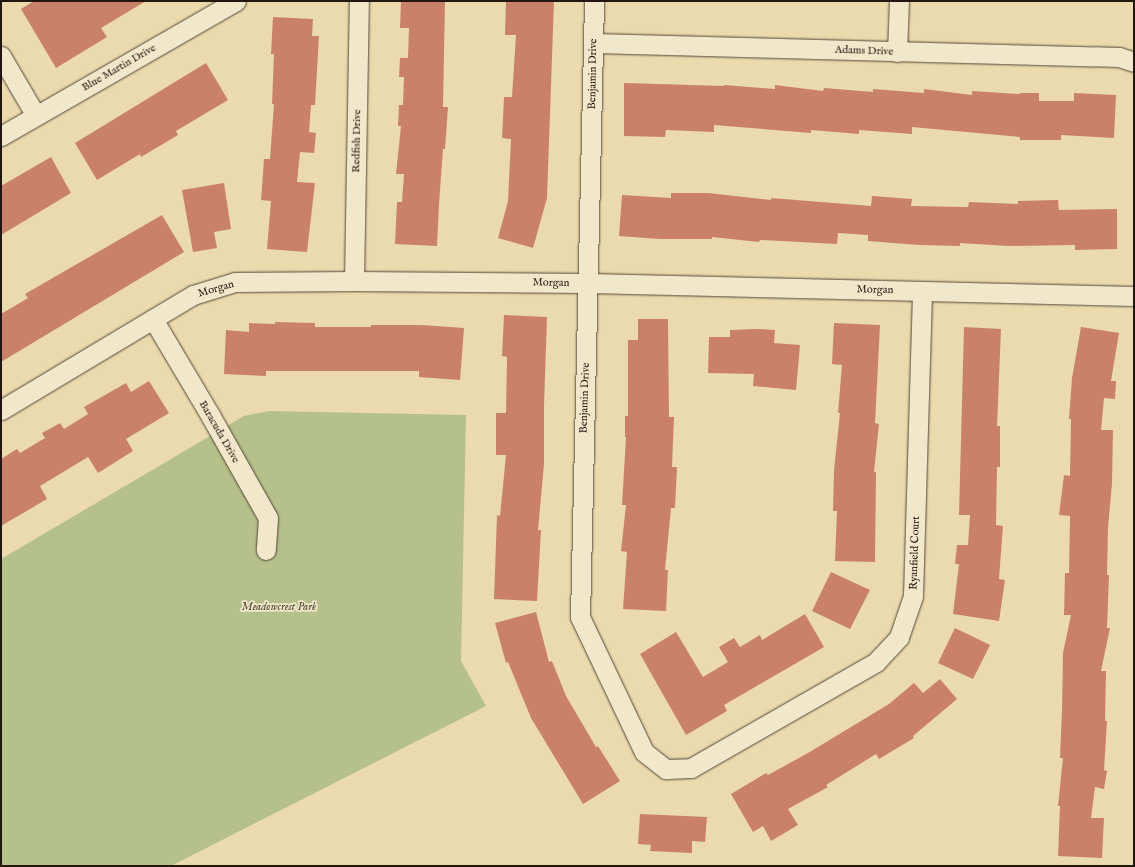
<!DOCTYPE html>
<html>
<head>
<meta charset="utf-8">
<style>
	body { margin:0 }
	#map { position:relative; width:1135px; height:867px; overflow:hidden; background:#eadaae; font-family:"IM FELL English",serif }
	div>[style] { position:absolute }
	[style*='--x'] { left:calc(var(--x)*1px); top:calc(var(--y)*1px); width:calc(var(--w)*1px); rotate:calc(var(--a)*1deg) }
	.green>* { inset:0; background:#b6c08a }
	.building>* { inset:0; background:#c98269 }
	.roads { filter:drop-shadow(0 0 1px #544838) drop-shadow(0 0 1px #544838) }
	.street>* { height:19px; margin:-9.5px; padding:0 9.5px; transform-origin:9.5px; border-radius:9.5px; background:#f1e7ca }
	span { translate:-50% -50%; white-space:nowrap; text-align:center; line-height:1.15; -webkit-text-stroke:3.5px #f1e7ca; paint-order:stroke }
	.street-label { font-size:11px; color:#221710 }
	.park-label { font-size:11px; color:#4e4a35; font-style:italic }
	.frame { position:absolute; inset:0; border:2px solid #221710; pointer-events:none }
</style>
</head>
<body>
<div id="map">
	<div class="green">
		<i style="clip-path:polygon(269px 411px,466px 415px,461px 661px,486px 706px,171px 866px,1px 866px,1px 559px,244px 416px)"></i>
	</div>
	<div class="building">
		<i style="clip-path:polygon(34px 1px,146px 1px,101px 28px,107px 37px,56px 68px,21px 9px)"></i>
		<i style="clip-path:polygon(401px 1px,445px 1px,443px 107px,448px 107px,445px 149px,443px 149px,439px 204px,437px 246px,395px 244px,397px 202px,402px 202px,404px 174px,396px 174px,401px 126px,398px 126px,399px 105px,403px 105px,404px 77px,399px 77px,400px 58px,408px 58px,409px 28px,400px 28px)"></i>
		<i style="clip-path:polygon(506px 1px,554px 1px,547px 198px,533px 248px,498px 238px,508px 201px,511px 139px,502px 138px,504px 97px,512px 97px,516px 35px,505px 35px)"></i>
		<i style="clip-path:polygon(273px 17px,313px 19px,312px 36px,319px 36px,315px 105px,311px 105px,309px 132px,316px 133px,314px 153px,300px 152px,297px 182px,315px 183px,307px 252px,267px 249px,271px 201px,261px 200px,264px 159px,270px 159px,274px 104px,272px 104px,274px 54px,271px 54px)"></i>
		<i style="clip-path:polygon(206px 63px,228px 100px,176px 131px,178px 135px,141px 157px,140px 154px,97px 180px,75px 143px)"></i>
		<i style="clip-path:polygon(624px 83px,724px 86px,724px 85px,775px 89px,775px 85px,823px 91px,824px 88px,873px 92px,873px 89px,924px 93px,924px 89px,972px 95px,972px 91px,1020px 94px,1020px 93px,1039px 93px,1039px 101px,1074px 101px,1074px 93px,1116px 95px,1114px 138px,1061px 135px,1061px 140px,1020px 140px,1020px 137px,912px 127px,912px 134px,859px 130px,859px 134px,811px 130px,811px 133px,714px 125px,714px 132px,666px 130px,665px 137px,624px 136px)"></i>
		<i style="clip-path:polygon(51px 157px,71px 193px,1px 235px,1px 186px)"></i>
		<i style="clip-path:polygon(224px 183px,231px 229px,214px 232px,217px 248px,193px 252px,182px 190px)"></i>
		<i style="clip-path:polygon(671px 193px,708px 193px,771px 200px,771px 198px,871px 206px,872px 196px,912px 199px,911px 206px,968px 207px,969px 202px,1018px 204px,1018px 201px,1058px 200px,1059px 210px,1117px 209px,1117px 249px,1075px 250px,1075px 245px,1009px 246px,960px 243px,960px 246px,919px 245px,868px 241px,868px 235px,838px 233px,837px 244px,760px 240px,759px 242px,712px 237px,712px 239px,660px 239px,619px 236px,622px 195px,671px 198px)"></i>
		<i style="clip-path:polygon(162px 215px,184px 252px,1px 362px,1px 314px,28px 298px,25px 294px)"></i>
		<i style="clip-path:polygon(504px 315px,547px 317px,544px 406px,544px 464px,538px 530px,541px 530px,537px 601px,494px 599px,497px 515px,500px 516px,506px 455px,496px 455px,496px 413px,506px 413px,507px 357px,502px 356px)"></i>
		<i style="clip-path:polygon(638px 319px,668px 319px,669px 417px,674px 417px,672px 467px,677px 467px,675px 508px,671px 508px,665px 570px,668px 570px,666px 611px,623px 609px,627px 552px,621px 551px,626px 505px,622px 505px,626px 437px,625px 437px,625px 416px,628px 416px,628px 340px,638px 340px)"></i>
		<i style="clip-path:polygon(275px 322px,315px 323px,315px 327px,371px 327px,371px 325px,422px 325px,464px 328px,460px 380px,419px 377px,419px 371px,266px 371px,266px 376px,224px 374px,226px 330px,249px 332px,249px 323px,275px 324px)"></i>
		<i style="clip-path:polygon(834px 323px,880px 325px,875px 423px,879px 424px,874px 472px,876px 472px,875px 562px,835px 561px,837px 511px,833px 511px,834px 470px,840px 413px,838px 413px,842px 365px,832px 364px)"></i>
		<i style="clip-path:polygon(964px 327px,1001px 329px,997px 426px,1000px 426px,1000px 467px,997px 467px,996px 525px,1003px 526px,999px 579px,1005px 580px,999px 621px,953px 614px,959px 564px,955px 564px,957px 545px,968px 545px,970px 515px,959px 515px)"></i>
		<i style="clip-path:polygon(1081px 327px,1119px 333px,1111px 381px,1116px 381px,1115px 399px,1104px 398px,1101px 430px,1113px 430px,1112px 483px,1108px 528px,1107px 575px,1109px 575px,1107px 628px,1110px 628px,1101px 671px,1106px 671px,1105px 721px,1107px 721px,1104px 770px,1107px 771px,1104px 789px,1095px 787px,1091px 818px,1104px 818px,1102px 858px,1058px 856px,1060px 806px,1058px 806px,1063px 758px,1060px 758px,1062px 711px,1063px 653px,1071px 615px,1064px 615px,1065px 573px,1069px 573px,1070px 516px,1059px 515px,1064px 475px,1070px 476px,1071px 419px,1069px 419px,1072px 378px)"></i>
		<i style="clip-path:polygon(758px 329px,775px 330px,774px 343px,800px 345px,796px 390px,753px 386px,754px 374px,708px 373px,709px 337px,730px 337px,730px 330px)"></i>
		<i style="clip-path:polygon(149px 381px,169px 413px,126px 439px,133px 451px,98px 473px,88px 457px,40px 486px,47px 499px,1px 526px,1px 459px,17px 449px,20px 453px,45px 438px,42px 433px,60px 423px,64px 429px,88px 414px,84px 407px,126px 383px,131px 392px)"></i>
		<i style="clip-path:polygon(831px 572px,870px 590px,850px 629px,812px 611px)"></i>
		<i style="clip-path:polygon(536px 612px,549px 662px,552px 661px,566px 696px,596px 747px,598px 746px,620px 781px,583px 804px,531px 718px,508px 662px,506px 663px,495px 623px)"></i>
		<i style="clip-path:polygon(805px 614px,824px 647px,724px 705px,727px 711px,686px 735px,640px 654px,676px 632px,703px 677px,728px 662px,719px 647px,734px 638px,740px 647px,760px 635px,762px 640px)"></i>
		<i style="clip-path:polygon(955px 628px,990px 645px,973px 679px,938px 663px)"></i>
		<i style="clip-path:polygon(940px 679px,957px 699px,913px 736px,914px 738px,879px 759px,876px 754px,826px 785px,828px 787px,788px 809px,798px 825px,771px 841px,763px 826px,753px 832px,731px 794px,766px 773px,768px 775px,808px 753px,889px 704px,914px 683px,923px 693px)"></i>
		<i style="clip-path:polygon(640px 814px,707px 817px,705px 842px,692px 841px,692px 853px,650px 851px,651px 845px,638px 844px)"></i>
	</div>
	<div class="roads">
		<div class="street">
			<i style="--x:594;--y:1;--w:616;--a:91.3"></i>
			<i style="--x:580;--y:617;--w:149;--a:64.6"></i>
			<i style="--x:644;--y:752;--w:28;--a:38"></i>
			<i style="--x:666;--y:769;--w:25;--a:-2"></i>
			<i style="--x:691;--y:768;--w:213;--a:-29.8"></i>
			<i style="--x:876;--y:662;--w:34;--a:-47"></i>
			<i style="--x:899;--y:637;--w:43;--a:-71.1"></i>
			<i style="--x:913;--y:596;--w:305;--a:-88.3"></i>
			<i style="--x:594;--y:43;--w:525;--a:1.53"></i>
			<i style="--x:1119;--y:57;--w:16;--a:18"></i>
			<i style="--x:897;--y:52;--w:51;--a:-87.8"></i>
			<i style="--x:1;--y:56;--w:69;--a:59.7"></i>
			<i style="--x:1;--y:136;--w:271;--a:-29.9"></i>
			<i style="--x:354;--y:281;--w:280;--a:-89"></i>
			<i style="--x:153;--y:319;--w:112;--a:59.3"></i>
			<i style="--x:210;--y:415;--w:118;--a:60.6"></i>
			<i style="--x:268;--y:518;--w:32;--a:94"></i>
			<i style="--x:1;--y:410;--w:224;--a:-30.9"></i>
			<i style="--x:193;--y:295;--w:44;--a:-17.2"></i>
			<i style="--x:235;--y:282;--w:119;--a:-0.5"></i>
			<i style="--x:354;--y:281;--w:234;--a:0.5"></i>
			<i style="--x:588;--y:283;--w:546;--a:1.36"></i>
		</div>
	</div>
	<div class="street-label">
		<span style="left:864px;top:51px;rotate:2deg">Adams Drive</span>
		<span style="left:119px;top:68px;rotate:-30deg">Blue Martin Drive</span>
		<span style="left:593px;top:74px;rotate:-89deg">Benjamin Drive</span>
		<span style="left:357px;top:141px;rotate:-89deg">Redfish Drive</span>
		<span style="left:551px;top:283px;rotate:1deg">Morgan</span>
		<span style="left:216px;top:289px;rotate:-16deg">Morgan</span>
		<span style="left:875px;top:290px;rotate:1deg">Morgan</span>
		<span style="left:585px;top:398px;rotate:-88deg">Benjamin Drive</span>
		<span style="left:219px;top:432px;rotate:60deg">Baracuda Drive</span>
		<span style="left:915px;top:553px;rotate:-88deg">Ryanfield Court</span>
	</div>
	<div class="park-label">
		<span style="left:279px;top:607px">Meadowcrest Park</span>
	</div>
	<div class="frame"></div>
</div>
</body>
</html>
